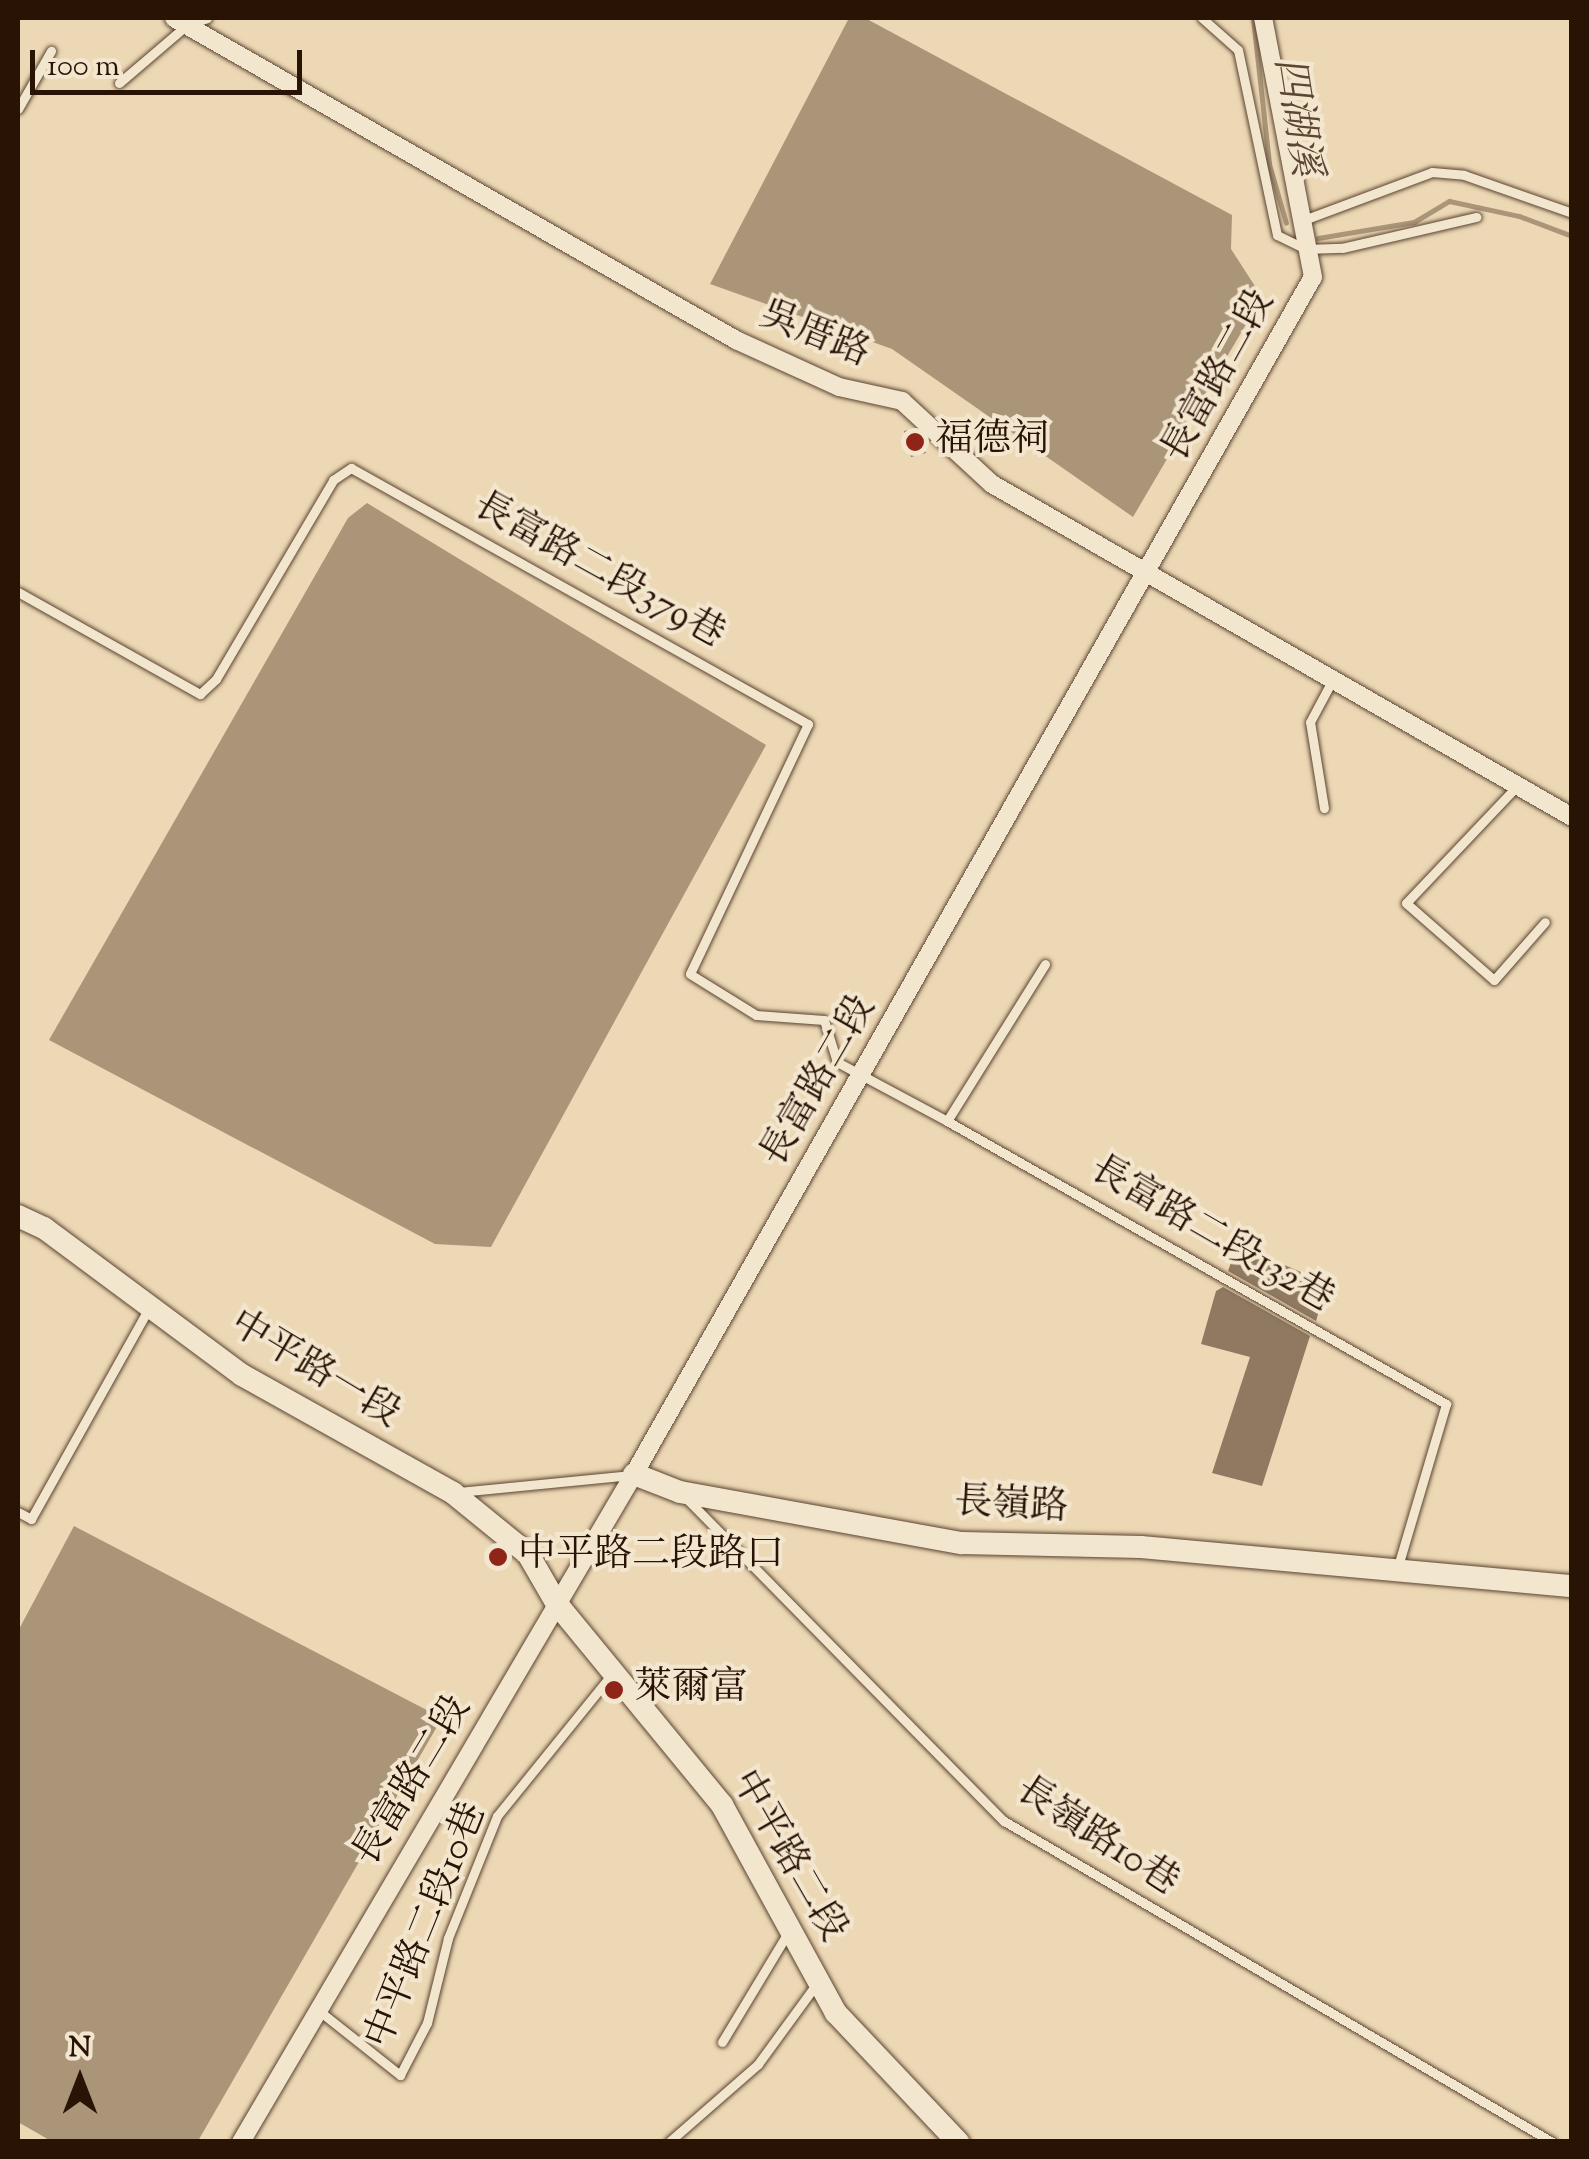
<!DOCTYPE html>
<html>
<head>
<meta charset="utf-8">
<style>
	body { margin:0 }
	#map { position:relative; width:1589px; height:2159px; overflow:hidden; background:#edd8b5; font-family:"Sorts Mill Goudy","Noto Serif TC",serif }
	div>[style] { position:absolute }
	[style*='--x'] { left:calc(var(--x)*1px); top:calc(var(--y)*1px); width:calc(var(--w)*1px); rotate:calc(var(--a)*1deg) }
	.water>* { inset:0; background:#aa9579 }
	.stream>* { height:5px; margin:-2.5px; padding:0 2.5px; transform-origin:2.5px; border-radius:2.5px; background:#aa9579 }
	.building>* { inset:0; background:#8f7961 }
	.roads { filter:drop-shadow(0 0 2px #5a4431) drop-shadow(0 0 2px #5a4431) }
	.service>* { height:9px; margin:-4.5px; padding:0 4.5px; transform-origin:4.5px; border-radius:4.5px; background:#f3e6cf }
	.minor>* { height:18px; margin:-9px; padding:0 9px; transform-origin:9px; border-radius:9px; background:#f3e6cf }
	.tertiary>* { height:22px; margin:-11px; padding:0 11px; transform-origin:11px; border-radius:11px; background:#f3e6cf }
	.dots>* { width:28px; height:28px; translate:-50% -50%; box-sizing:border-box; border:5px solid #f3e6cf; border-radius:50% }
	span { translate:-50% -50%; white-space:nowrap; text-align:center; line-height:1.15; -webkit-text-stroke:8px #f3e6cf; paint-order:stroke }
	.street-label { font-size:38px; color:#291305 }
	.poi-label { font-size:38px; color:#291305 }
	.left { translate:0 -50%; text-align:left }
	.water-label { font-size:40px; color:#5d4733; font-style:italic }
	.frame { position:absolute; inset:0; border:20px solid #291305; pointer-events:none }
	.north { position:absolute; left:30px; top:2029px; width:100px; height:100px; -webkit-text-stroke:8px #f3e6cf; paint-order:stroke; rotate:0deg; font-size:28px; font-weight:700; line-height:40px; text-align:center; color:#291305 }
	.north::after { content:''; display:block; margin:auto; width:35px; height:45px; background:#291305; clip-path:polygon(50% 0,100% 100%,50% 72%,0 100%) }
	.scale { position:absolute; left:30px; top:50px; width:272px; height:45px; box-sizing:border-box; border:5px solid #291305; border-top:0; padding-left:12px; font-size:30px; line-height:35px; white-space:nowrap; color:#291305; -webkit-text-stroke:8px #f3e6cf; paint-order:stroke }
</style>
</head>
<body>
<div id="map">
	<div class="water">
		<i style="clip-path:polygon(849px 18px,865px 18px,1232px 215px,1231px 249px,1262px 297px,1133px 517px,892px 349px,710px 284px)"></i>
		<i style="clip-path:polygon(367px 503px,766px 745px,491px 1247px,435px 1244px,49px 1040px,348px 518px)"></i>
		<i style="clip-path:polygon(74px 1526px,442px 1718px,198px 2141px,51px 2141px,18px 2122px,18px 1631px)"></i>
	</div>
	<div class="stream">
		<i style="--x:1253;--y:18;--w:147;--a:83.7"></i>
		<i style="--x:1269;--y:164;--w:61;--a:73.9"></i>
		<i style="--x:1318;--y:238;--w:97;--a:-9.5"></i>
		<i style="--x:1414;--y:222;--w:41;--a:-31"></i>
		<i style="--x:1449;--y:201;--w:72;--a:12.1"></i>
		<i style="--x:1519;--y:216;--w:57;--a:20.7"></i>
	</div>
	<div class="building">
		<i style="clip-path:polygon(914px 429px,926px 453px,911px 457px,904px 431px)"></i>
		<i style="clip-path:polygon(1237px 1245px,1327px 1283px,1316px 1321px,1228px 1271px)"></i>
		<i style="clip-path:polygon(1223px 1287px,1310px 1336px,1262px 1486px,1212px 1473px,1250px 1357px,1201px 1344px,1216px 1291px)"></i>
	</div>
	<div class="roads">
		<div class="service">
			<i style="--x:1202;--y:18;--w:48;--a:41.6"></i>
			<i style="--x:1238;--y:50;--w:189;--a:78.1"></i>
			<i style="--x:1277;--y:235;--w:32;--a:26"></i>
			<i style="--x:1306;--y:249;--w:36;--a:-2"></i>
			<i style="--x:1342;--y:248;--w:138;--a:-13"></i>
			<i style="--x:119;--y:83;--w:89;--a:-40.5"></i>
			<i style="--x:187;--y:25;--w:21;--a:-19"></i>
			<i style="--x:18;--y:109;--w:67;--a:-60.4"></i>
			<i style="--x:1301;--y:221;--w:140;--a:-20.5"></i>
			<i style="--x:1432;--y:172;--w:32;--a:5"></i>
			<i style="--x:1464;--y:175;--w:114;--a:19.4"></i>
			<i style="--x:18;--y:592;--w:209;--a:29.3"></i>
			<i style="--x:200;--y:694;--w:22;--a:-43"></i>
			<i style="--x:216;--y:679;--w:231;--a:-59.5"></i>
			<i style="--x:333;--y:480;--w:22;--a:-34"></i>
			<i style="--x:351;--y:468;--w:524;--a:29.26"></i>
			<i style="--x:808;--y:724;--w:276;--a:115.3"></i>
			<i style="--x:690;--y:974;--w:78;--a:31.8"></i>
			<i style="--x:756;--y:1015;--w:68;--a:4.2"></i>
			<i style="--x:824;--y:1020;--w:44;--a:72.8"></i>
			<i style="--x:837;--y:1062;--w:125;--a:28.2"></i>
			<i style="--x:947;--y:1121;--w:185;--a:-58"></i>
			<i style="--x:1517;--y:786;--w:161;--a:133.5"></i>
			<i style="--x:1406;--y:903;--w:117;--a:41.2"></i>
			<i style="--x:1494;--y:980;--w:77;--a:-48.7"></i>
			<i style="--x:1324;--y:808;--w:87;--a:-99.2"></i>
			<i style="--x:1310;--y:722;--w:49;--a:-61.9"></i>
			<i style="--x:947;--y:1121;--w:574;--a:29.56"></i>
			<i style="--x:1446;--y:1404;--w:172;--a:106.5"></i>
			<i style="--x:458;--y:1492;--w:175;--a:-5.6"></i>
			<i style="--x:689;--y:1501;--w:449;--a:45.5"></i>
			<i style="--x:1004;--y:1821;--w:635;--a:30.36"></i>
			<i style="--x:18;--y:1512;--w:15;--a:28"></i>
			<i style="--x:31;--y:1519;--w:242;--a:-60.8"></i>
			<i style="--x:318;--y:2010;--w:105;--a:38.4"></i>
			<i style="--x:400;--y:2075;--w:59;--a:-62.6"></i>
			<i style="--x:427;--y:2023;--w:88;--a:-76.1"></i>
			<i style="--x:448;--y:1938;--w:131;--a:-68.1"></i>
			<i style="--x:497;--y:1816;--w:184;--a:-51"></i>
			<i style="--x:722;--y:2042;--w:130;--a:-58.9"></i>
			<i style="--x:669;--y:2142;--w:118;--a:-41.2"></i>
			<i style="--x:758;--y:2064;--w:100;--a:-53.9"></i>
		</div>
		<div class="minor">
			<i style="--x:174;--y:18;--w:648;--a:29.81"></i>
			<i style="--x:736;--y:340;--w:113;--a:24.5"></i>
			<i style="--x:839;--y:387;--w:65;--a:12.5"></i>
			<i style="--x:902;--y:401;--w:122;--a:42.7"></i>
			<i style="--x:992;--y:484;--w:669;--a:29.86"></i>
			<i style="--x:241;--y:2142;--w:775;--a:-59.53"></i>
			<i style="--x:634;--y:1474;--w:1376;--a:-60.44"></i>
			<i style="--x:1313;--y:277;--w:264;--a:-100.9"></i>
		</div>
		<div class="tertiary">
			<i style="--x:18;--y:1216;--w:29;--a:25"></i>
			<i style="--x:44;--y:1228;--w:247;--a:36.6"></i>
			<i style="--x:242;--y:1375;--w:242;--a:29.2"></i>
			<i style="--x:453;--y:1493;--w:97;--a:39.1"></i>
			<i style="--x:528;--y:1554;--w:58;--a:59.9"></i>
			<i style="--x:557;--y:1604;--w:260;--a:50.6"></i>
			<i style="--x:722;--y:1805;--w:237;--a:61.3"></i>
			<i style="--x:836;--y:2013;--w:178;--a:46.6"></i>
			<i style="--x:634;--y:1474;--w:49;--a:21.4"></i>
			<i style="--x:680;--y:1492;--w:287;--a:10.3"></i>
			<i style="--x:962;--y:1543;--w:179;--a:1.3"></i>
			<i style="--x:1141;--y:1547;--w:433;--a:5.2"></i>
		</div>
	</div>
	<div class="dots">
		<i style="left:915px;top:442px;background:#8f2418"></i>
		<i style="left:498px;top:1557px;background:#8f2418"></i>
		<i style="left:614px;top:1690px;background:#8f2418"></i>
	</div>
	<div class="street-label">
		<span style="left:814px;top:336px;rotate:22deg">吳厝路</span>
		<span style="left:1220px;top:377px;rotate:-61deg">長富路二段</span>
		<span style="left:598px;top:572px;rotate:29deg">長富路二段379巷</span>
		<span style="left:820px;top:1082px;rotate:-60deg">長富路二段</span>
		<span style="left:1211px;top:1236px;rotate:30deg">長富路二段132巷</span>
		<span style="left:314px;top:1371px;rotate:31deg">中平路一段</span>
		<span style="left:1011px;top:1507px;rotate:3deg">長嶺路</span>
		<span style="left:414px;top:1782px;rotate:-59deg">長富路二段</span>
		<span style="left:1096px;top:1838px;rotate:33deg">長嶺路10巷</span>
		<span style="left:787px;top:1857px;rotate:60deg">中平路二段</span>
		<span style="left:428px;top:1926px;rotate:-68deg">中平路二段10巷</span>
	</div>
	<div class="poi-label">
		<span class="left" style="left:935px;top:442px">福德祠</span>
		<span class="left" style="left:518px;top:1557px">中平路二段路口</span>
		<span class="left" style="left:634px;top:1690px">萊爾富</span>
	</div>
	<div class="water-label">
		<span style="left:1295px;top:117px;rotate:81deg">四湖溪</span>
	</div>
	<div class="frame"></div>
	<div class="north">N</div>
	<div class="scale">100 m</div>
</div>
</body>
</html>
